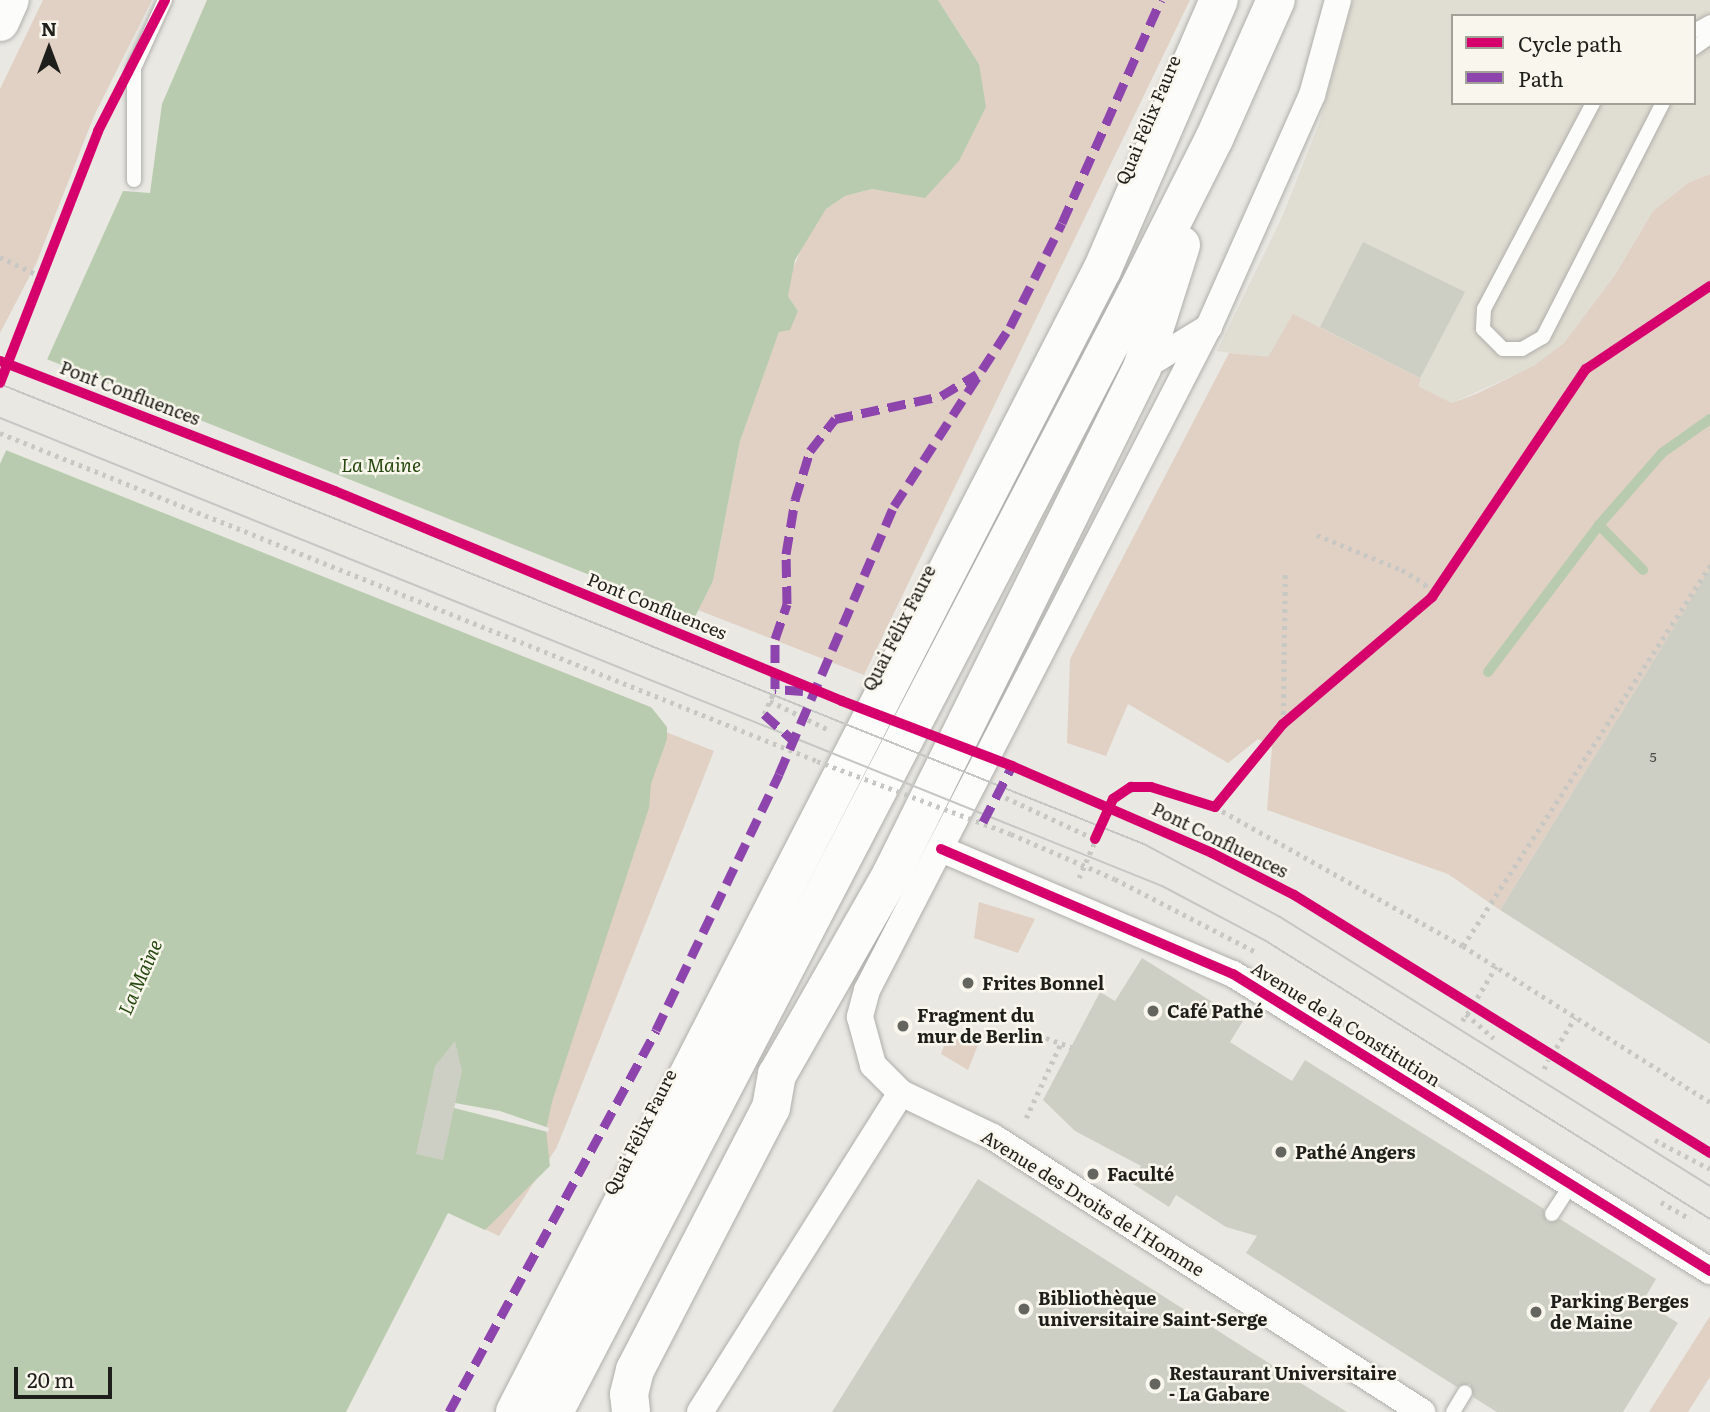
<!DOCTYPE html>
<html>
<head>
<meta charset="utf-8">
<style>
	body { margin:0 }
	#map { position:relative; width:1710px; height:1412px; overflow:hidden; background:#e9e8e3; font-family:Literata,serif }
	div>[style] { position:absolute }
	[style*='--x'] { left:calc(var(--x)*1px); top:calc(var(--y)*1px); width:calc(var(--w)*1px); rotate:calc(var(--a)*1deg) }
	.built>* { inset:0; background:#e0ddd2 }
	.green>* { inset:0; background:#e1d1c5 }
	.water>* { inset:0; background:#b9cbae }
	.pier>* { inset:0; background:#e9e8e3 }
	.stream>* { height:10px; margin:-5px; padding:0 5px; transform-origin:5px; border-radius:5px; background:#b9cbae }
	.building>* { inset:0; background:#cecfc4 }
	.path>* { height:4.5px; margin-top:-2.25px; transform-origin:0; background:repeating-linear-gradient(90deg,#c7c7c4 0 3.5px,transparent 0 8.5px) }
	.roads { filter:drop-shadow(0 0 2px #afaeaa) drop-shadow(0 0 2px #afaeaa) }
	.lane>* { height:14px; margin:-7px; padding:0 7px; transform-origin:7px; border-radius:7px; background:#fcfcfb }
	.street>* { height:26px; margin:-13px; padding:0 13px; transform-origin:13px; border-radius:13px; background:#fcfcfb }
	.secondary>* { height:38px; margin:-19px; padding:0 19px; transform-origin:19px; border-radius:19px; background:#fcfcfb }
	.highway>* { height:38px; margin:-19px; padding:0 19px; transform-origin:19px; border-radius:19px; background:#fcfcfb }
	.tram>* { height:2px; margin:-1px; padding:0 1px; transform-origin:1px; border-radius:1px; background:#c6c6c4 }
	.path-bridge>* { height:4.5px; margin-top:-2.25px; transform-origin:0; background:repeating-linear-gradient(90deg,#c7c7c4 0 3.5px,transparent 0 8.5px) }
	.quiet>* { height:9px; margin-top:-4.5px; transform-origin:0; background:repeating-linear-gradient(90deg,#8e44ad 0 18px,transparent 0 27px) }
	.cycleway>* { height:10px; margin:-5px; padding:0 5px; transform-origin:5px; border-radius:5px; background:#d6006c }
	.dots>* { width:19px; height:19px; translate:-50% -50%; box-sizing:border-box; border:4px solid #f9f7ed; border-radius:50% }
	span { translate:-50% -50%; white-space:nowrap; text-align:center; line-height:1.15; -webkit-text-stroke:5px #f9f7ed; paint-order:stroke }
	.number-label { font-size:14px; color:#4a4a44 }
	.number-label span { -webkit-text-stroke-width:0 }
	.street-label { font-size:18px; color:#1e1e1a }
	.poi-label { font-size:18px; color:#1e1e1a; font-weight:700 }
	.left { translate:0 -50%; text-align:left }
	.water-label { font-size:19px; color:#26480f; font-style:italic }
	.legend { position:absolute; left:1451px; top:14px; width:245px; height:91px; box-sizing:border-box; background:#f9f7ed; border:2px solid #a1a099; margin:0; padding:9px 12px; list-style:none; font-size:21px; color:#1e1e1a }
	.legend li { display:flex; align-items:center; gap:14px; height:35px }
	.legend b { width:35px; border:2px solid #a1a099 }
	.north { position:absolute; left:14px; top:14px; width:70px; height:70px; -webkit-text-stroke:5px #f9f7ed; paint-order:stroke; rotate:0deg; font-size:19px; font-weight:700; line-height:28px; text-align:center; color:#1e1e1a }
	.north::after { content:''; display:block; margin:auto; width:24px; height:32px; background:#1e1e1a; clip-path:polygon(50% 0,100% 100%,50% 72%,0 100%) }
	.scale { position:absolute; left:14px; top:1367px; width:98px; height:32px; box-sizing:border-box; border:4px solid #1e1e1a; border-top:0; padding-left:9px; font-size:21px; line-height:24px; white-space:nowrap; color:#1e1e1a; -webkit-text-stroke:5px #f9f7ed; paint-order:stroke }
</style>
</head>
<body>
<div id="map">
	<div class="built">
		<i style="clip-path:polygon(evenodd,1353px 0,1710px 0,1710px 174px,1688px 183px,1653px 211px,1615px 275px,1564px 343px,1536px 365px,1452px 403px,1418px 386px,1421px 379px,1217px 351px,1282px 217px,1319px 124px,1353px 0,1453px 16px,1694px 16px,1694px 103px,1453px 103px,1453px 16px)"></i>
	</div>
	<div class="green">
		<i style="clip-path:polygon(43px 0,152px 0,94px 116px,36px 264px,0 333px,0 89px)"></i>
		<i style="clip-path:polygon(938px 0,1190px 0,864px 675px,698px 610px,713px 581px,740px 441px,757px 391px,779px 332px,798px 311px,788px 296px,788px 281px,804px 242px,826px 209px,845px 196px,872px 189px,916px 196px,979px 64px)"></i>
		<i style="clip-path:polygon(1710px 174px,1710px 583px,1690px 602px,1500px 910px,1448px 874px,1267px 810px,1272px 747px,1258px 739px,1228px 763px,1128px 704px,1106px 756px,1067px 743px,1070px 659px,1229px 353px,1268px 357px,1293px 314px,1421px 379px,1418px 386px,1452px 403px,1476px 394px,1535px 365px,1564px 343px,1615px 275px,1653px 211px,1688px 183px)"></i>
		<i style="clip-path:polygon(590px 702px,714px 751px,557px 1147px,499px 1236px,461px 1218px,541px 1072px)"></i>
		<i style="clip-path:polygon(979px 902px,1035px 919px,1018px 953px,974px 938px)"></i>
		<i style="clip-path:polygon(948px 1035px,978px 1045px,968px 1070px,941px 1054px)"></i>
		<i style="clip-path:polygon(1710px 1316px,1710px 1377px,1688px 1412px,1649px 1412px)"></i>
	</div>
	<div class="water">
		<i style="clip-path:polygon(207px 0,938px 0,979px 64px,986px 107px,959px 161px,925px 198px,872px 189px,845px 196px,826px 209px,795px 260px,788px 296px,798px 311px,790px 330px,779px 332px,740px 441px,713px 581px,653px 700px,651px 707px,667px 727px,667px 739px,651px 784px,649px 808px,552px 1102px,546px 1130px,550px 1166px,485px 1230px,448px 1213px,346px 1412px,0 1412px,0 464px,123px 191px,150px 193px,162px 104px)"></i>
	</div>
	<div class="pier">
		<i style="clip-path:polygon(44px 358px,698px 618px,656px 701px,658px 710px,3px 449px)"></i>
		<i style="clip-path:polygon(455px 1103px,500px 1111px,549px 1128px,548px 1132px,454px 1108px)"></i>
	</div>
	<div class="stream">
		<i style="--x:1599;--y:525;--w:63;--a:45.6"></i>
		<i style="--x:1488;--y:672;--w:184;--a:-52.9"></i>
		<i style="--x:1599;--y:525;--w:96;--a:-48.8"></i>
		<i style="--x:1662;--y:453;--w:59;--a:-35.3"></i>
	</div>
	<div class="building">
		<i style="clip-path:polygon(1363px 242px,1465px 292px,1420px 378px,1320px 327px)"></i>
		<i style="clip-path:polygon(1710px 569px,1710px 1044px,1500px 910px)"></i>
		<i style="clip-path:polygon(1142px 958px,1243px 1021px,1230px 1042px,1292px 1081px,1305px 1060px,1544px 1209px,1547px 1222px,1560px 1219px,1656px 1279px,1643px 1301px,1678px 1323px,1623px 1412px,1497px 1412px,1473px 1397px,1470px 1384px,1457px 1387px,1246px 1253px,1257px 1236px,1226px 1227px,1176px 1195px,1169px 1207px,1130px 1182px,1141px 1166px,1075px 1131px,1043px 1100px,1100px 992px,1115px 1001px)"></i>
		<i style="clip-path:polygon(455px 1041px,462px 1071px,443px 1160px,416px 1154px,435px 1066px)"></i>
		<i style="clip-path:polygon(978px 1179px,1253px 1353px,1347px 1412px,832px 1412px)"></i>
	</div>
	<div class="path">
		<i style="--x:0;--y:257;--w:49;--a:25.5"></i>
		<i style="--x:0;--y:383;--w:297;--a:-68.3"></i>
		<i style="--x:1317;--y:535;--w:92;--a:22.4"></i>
		<i style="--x:1402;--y:570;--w:27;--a:31"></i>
		<i style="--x:1425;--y:584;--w:15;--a:62"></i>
		<i style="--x:770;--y:701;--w:66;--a:26.2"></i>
		<i style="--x:764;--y:714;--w:27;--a:-66"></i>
		<i style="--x:1283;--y:723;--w:149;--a:-89.2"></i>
		<i style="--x:998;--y:794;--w:107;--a:24.9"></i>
		<i style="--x:1215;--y:807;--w:284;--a:29.3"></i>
		<i style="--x:1463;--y:946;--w:292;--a:32.3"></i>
		<i style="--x:1079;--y:878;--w:86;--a:-66.7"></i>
		<i style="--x:1113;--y:799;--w:11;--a:-41"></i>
		<i style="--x:1121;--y:792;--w:30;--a:-9"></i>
		<i style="--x:1151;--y:787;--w:67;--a:17.4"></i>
		<i style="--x:1215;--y:807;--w:107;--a:-50.7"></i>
		<i style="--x:1283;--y:724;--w:196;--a:-40.4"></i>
		<i style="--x:1432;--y:597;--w:275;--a:-56"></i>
		<i style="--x:1586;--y:369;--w:149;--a:-33.8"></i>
		<i style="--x:1463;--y:946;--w:454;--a:-57"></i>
		<i style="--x:1477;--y:998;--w:37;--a:-59"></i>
		<i style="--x:1466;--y:1014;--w:37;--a:41"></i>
		<i style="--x:1462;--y:1021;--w:12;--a:-55"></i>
		<i style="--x:1030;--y:1032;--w:44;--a:20.1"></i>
		<i style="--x:1556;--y:1048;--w:36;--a:-58"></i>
		<i style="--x:1544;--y:1069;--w:10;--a:-66"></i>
		<i style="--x:1026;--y:1118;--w:83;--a:-65"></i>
		<i style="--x:1655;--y:1140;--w:62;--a:27.8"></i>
		<i style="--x:1661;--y:1202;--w:34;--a:30"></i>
	</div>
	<div class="roads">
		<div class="lane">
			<i style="--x:1694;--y:31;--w:18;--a:-29"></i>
			<i style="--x:1694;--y:48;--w:19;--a:-35"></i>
			<i style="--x:1593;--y:103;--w:233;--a:117.9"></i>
			<i style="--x:1484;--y:309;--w:20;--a:93"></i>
			<i style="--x:1483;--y:329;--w:28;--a:45"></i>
			<i style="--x:1503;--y:349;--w:19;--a:0"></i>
			<i style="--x:1522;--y:349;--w:24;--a:-30"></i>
			<i style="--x:1543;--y:337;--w:263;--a:-62.9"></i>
			<i style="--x:134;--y:180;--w:112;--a:-90"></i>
			<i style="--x:134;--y:68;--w:75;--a:-65.5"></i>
			<i style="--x:1552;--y:1214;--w:35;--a:-57"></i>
			<i style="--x:1453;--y:1412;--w:23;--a:-59"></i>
		</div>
		<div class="street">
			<i style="--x:1338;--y:0;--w:98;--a:105.3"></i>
			<i style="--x:1312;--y:95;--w:253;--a:114"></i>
			<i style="--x:1209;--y:326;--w:747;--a:117.25"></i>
			<i style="--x:867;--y:990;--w:28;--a:105"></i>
			<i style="--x:860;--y:1017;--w:50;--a:74.8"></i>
			<i style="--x:873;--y:1065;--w:40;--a:45"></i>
			<i style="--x:901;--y:1093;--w:102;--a:25.6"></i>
			<i style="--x:993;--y:1137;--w:510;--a:32.66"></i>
			<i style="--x:1142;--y:368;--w:79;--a:-31.5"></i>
			<i style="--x:941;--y:849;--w:318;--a:23.2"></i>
			<i style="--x:1233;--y:974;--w:562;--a:31.91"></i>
			<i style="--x:700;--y:1412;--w:377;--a:-57.8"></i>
		</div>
		<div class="secondary">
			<i style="--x:0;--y:22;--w:24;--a:-66"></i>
		</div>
		<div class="highway">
			<i style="--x:515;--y:1412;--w:1284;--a:-62.8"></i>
			<i style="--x:1102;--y:270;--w:294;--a:-66.6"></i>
			<i style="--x:554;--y:1412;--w:1260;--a:-62.5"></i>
			<i style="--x:1136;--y:294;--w:174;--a:-63.3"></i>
			<i style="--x:1214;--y:139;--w:152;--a:-66"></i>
			<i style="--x:631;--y:1412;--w:18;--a:-96"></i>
			<i style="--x:629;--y:1394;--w:25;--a:-76"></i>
			<i style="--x:635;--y:1370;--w:295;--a:-62.6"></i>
			<i style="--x:771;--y:1108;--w:34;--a:-80"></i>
			<i style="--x:777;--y:1075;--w:230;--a:-60.3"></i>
			<i style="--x:891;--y:875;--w:566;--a:-63.66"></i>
			<i style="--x:1142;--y:368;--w:129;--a:-72.4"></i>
		</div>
	</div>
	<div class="tram">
		<i style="--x:0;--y:384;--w:1235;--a:21.91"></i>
		<i style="--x:1146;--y:845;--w:152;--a:28.2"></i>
		<i style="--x:1280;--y:917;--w:507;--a:32.03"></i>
		<i style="--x:0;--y:418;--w:1253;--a:21.94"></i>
		<i style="--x:1162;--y:886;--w:118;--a:27.9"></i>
		<i style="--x:1266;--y:941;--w:524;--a:32.05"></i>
	</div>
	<div class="path-bridge">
		<i style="--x:0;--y:433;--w:880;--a:21.87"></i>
		<i style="--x:817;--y:761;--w:207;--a:20.6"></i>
		<i style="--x:1011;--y:834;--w:113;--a:23.4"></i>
		<i style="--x:1115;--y:879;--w:161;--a:27.4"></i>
	</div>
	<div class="quiet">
		<i style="--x:803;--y:691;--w:28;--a:-176"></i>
		<i style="--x:775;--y:689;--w:50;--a:-90"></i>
		<i style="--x:775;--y:639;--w:37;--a:-71"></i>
		<i style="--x:787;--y:604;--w:50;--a:-91.1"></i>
		<i style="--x:786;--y:554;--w:55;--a:-80.5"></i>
		<i style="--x:795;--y:500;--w:51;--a:-73"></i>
		<i style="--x:810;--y:451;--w:41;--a:-52"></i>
		<i style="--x:835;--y:419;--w:108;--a:-12.2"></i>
		<i style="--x:941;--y:396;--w:42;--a:-31.4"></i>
		<i style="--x:764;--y:714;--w:39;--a:42"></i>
		<i style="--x:983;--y:822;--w:63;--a:-62.6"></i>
		<i style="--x:449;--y:1412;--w:434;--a:-61.5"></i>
		<i style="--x:656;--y:1030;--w:284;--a:-64.3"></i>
		<i style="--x:779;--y:774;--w:292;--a:-66.8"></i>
		<i style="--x:894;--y:506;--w:213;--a:-57.1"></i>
		<i style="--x:1010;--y:327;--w:116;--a:-63.4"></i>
		<i style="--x:1062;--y:223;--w:244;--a:-66.1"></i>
	</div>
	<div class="cycleway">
		<i style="--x:0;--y:361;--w:359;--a:21.2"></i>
		<i style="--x:335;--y:491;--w:549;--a:22.5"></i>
		<i style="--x:842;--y:701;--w:182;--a:20.9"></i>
		<i style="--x:1012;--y:766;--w:218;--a:23.5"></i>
		<i style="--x:1212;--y:853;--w:92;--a:27.1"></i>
		<i style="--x:1294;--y:895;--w:490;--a:31.8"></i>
		<i style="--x:0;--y:383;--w:270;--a:-68.7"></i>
		<i style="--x:98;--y:131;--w:147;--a:-62.9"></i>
		<i style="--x:1095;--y:839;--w:44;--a:-65.8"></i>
		<i style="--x:1113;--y:799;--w:22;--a:-34"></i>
		<i style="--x:1131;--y:787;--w:20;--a:0"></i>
		<i style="--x:1151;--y:787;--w:67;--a:17.4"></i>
		<i style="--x:1215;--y:807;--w:107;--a:-50.7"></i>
		<i style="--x:1283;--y:724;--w:196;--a:-40.4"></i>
		<i style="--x:1432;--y:597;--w:275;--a:-56"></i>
		<i style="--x:1586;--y:369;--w:149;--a:-33.8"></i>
		<i style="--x:941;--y:849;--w:318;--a:23.2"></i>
		<i style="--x:1233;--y:974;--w:562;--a:31.91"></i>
	</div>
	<div class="dots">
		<i style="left:968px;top:983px;background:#656560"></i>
		<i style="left:1153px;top:1011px;background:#656560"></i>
		<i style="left:903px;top:1026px;background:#656560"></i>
		<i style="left:1281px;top:1152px;background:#656560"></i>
		<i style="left:1093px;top:1174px;background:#656560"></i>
		<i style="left:1024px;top:1309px;background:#656560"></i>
		<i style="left:1536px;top:1312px;background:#656560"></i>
		<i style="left:1155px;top:1384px;background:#656560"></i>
	</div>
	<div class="number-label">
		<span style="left:1653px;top:756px">5</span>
	</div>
	<div class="street-label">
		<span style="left:1148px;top:120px;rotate:-67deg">Quai Félix Faure</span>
		<span style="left:130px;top:393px;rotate:21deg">Pont Confluences</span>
		<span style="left:657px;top:606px;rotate:22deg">Pont Confluences</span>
		<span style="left:899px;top:628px;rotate:-63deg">Quai Félix Faure</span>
		<span style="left:1220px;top:840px;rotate:26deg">Pont Confluences</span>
		<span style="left:1346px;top:1024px;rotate:32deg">Avenue de la Constitution</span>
		<span style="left:640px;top:1132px;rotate:-63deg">Quai Félix Faure</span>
		<span style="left:1093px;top:1203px;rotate:32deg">Avenue des Droits de l'Homme</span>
	</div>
	<div class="poi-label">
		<span class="left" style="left:982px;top:983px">Frites Bonnel</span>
		<span class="left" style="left:1167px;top:1011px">Café Pathé</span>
		<span class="left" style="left:917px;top:1026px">Fragment du<br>mur de Berlin</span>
		<span class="left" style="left:1295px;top:1152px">Pathé Angers</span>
		<span class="left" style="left:1107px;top:1174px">Faculté</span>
		<span class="left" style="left:1038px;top:1309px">Bibliothèque<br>universitaire Saint-Serge</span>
		<span class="left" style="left:1550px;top:1312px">Parking Berges<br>de Maine</span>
		<span class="left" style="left:1169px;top:1384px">Restaurant Universitaire<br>- La Gabare</span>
	</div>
	<div class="water-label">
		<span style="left:381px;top:465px">La Maine</span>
		<span style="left:140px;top:977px;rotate:-66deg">La Maine</span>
	</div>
	<ul class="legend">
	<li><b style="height:9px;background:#d6006c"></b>Cycle path</li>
	<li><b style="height:9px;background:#8e44ad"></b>Path</li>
	</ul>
	<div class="north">N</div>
	<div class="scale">20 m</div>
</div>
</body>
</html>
